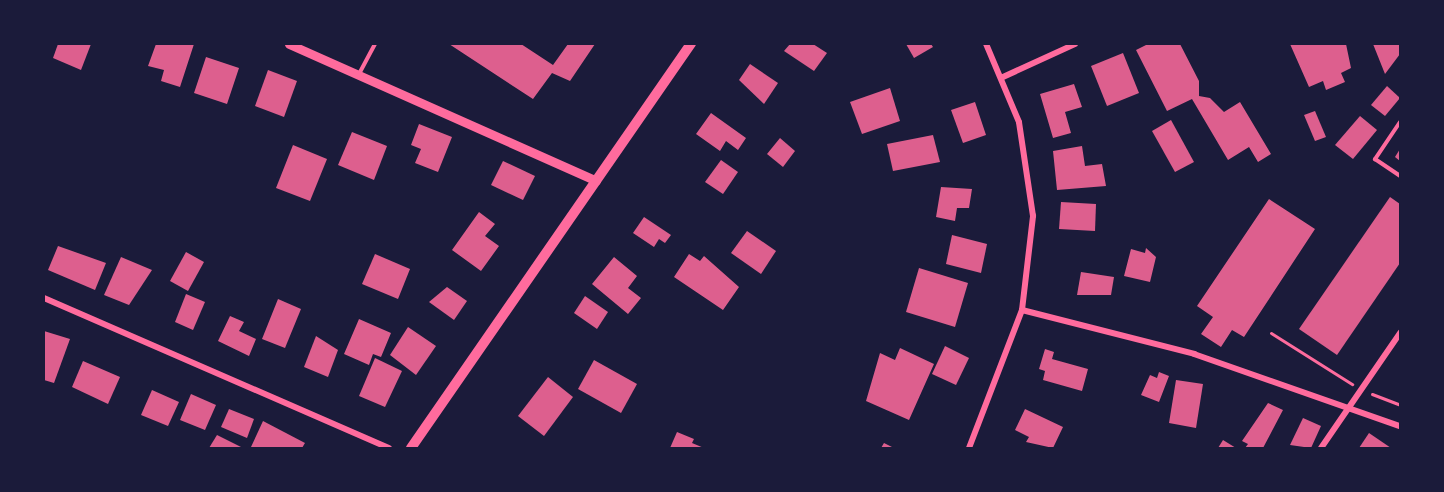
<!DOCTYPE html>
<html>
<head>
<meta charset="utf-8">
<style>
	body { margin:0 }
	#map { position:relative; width:1444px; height:492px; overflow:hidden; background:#1b1b3a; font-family:"Exo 2",sans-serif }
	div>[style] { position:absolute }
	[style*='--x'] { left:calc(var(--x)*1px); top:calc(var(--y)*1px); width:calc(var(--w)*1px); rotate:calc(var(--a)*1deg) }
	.building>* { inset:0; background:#dd5f8e }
	.path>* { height:3px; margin:-1.5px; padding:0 1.5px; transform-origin:1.5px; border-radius:1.5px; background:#ff6b9d }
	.service>* { height:4px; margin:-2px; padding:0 2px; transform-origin:2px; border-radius:2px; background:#ff6b9d }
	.minor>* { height:6px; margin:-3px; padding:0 3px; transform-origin:3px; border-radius:3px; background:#ff6b9d }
	.tertiary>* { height:9px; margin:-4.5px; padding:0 4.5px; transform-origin:4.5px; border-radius:4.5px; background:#ff6b9d }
	.secondary>* { height:10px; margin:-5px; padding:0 5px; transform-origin:5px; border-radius:5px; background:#ff6b9d }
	span { translate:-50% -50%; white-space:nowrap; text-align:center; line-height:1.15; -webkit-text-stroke:5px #1b1b3a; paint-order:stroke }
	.frame { position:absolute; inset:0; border:45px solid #1b1b3a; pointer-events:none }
</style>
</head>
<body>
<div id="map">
	<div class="building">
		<i style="clip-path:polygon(58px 44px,91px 44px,81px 70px,53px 58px)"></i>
		<i style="clip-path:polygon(156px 44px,194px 44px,180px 87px,161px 81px,164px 70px,148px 66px)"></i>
		<i style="clip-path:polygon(449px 44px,521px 44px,553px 65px,568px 44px,595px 44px,570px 81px,552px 73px,533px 99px)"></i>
		<i style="clip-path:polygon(790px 44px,813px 44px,827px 53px,814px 71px,784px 51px)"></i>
		<i style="clip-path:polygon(906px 44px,931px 44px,933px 47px,914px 58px)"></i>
		<i style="clip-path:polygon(1148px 44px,1180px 44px,1199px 81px,1199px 96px,1210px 98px,1224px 112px,1240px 102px,1271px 154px,1258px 162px,1249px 147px,1228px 160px,1192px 99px,1167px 111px,1136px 50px)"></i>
		<i style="clip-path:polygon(1290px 44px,1346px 44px,1351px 68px,1341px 73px,1345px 82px,1326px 90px,1323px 81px,1309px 87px)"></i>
		<i style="clip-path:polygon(1373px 44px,1400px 44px,1400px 54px,1385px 74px)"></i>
		<i style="clip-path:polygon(1123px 53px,1139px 93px,1107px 106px,1091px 66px)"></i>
		<i style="clip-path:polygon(206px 57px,239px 68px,227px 104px,194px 93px)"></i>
		<i style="clip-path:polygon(750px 64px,778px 83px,764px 104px,739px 80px)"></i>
		<i style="clip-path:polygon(268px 70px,297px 81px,284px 117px,255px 106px)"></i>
		<i style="clip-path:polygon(1074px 84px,1082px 107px,1065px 112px,1071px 133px,1053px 138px,1040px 94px)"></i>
		<i style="clip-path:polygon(1387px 86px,1400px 98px,1385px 116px,1371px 105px)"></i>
		<i style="clip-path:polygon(890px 88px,900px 121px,862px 134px,850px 102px)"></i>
		<i style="clip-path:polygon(975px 102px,986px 135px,963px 143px,951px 110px)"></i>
		<i style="clip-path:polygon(1315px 111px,1326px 137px,1315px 141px,1304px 115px)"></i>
		<i style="clip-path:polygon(711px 113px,746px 138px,738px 150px,726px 141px,720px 151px,696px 134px)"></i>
		<i style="clip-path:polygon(1360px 116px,1377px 130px,1353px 159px,1335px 145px)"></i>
		<i style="clip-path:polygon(1171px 120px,1194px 162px,1175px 172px,1152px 131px)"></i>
		<i style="clip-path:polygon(419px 124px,452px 137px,438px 172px,415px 163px,421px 149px,411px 145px)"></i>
		<i style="clip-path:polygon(352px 132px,387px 146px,374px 180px,338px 165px)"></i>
		<i style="clip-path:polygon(933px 135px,940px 162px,893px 171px,887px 144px)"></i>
		<i style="clip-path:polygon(780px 138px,795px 151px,783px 167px,767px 154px)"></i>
		<i style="clip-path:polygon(293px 145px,327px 159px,310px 201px,276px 188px)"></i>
		<i style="clip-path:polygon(1082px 146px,1085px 166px,1102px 164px,1106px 186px,1057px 190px,1053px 151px)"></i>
		<i style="clip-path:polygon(1400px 149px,1400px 161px,1395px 157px)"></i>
		<i style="clip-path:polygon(721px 160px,738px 172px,723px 194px,705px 182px)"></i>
		<i style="clip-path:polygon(503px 161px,535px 176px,523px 200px,491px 185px)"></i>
		<i style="clip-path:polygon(941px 187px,972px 189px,969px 208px,957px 208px,955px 221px,936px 217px)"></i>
		<i style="clip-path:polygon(1390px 197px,1400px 204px,1400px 263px,1337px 355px,1299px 329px)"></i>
		<i style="clip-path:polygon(1269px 199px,1315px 229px,1244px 337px,1232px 330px,1221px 347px,1201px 334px,1213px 317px,1197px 306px)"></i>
		<i style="clip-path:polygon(1061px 202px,1096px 204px,1095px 231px,1059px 229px)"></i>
		<i style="clip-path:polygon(479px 212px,495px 224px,485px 236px,499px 246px,481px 271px,452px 250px)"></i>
		<i style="clip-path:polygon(644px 217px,671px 235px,665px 243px,659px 239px,654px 247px,633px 233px)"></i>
		<i style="clip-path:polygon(747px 231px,776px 251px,761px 274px,731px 253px)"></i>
		<i style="clip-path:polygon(952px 235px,987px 244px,981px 273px,946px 264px)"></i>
		<i style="clip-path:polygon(58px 246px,106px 263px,95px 290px,48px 270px)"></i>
		<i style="clip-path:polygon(1146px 248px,1156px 257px,1150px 282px,1124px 276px,1131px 249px,1145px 253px)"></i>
		<i style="clip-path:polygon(186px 252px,204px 262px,188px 291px,170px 281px)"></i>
		<i style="clip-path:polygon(375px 254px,410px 269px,398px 299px,362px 284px)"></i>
		<i style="clip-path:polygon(689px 254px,700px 261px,704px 256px,739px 287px,723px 310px,674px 277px)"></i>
		<i style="clip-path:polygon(121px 257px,152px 270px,129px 305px,104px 295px)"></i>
		<i style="clip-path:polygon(614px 257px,637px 276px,628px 288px,641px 298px,628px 314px,592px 284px)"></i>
		<i style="clip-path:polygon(919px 268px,968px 283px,955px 327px,906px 312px)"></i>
		<i style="clip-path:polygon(1081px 272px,1114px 277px,1111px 295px,1077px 295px)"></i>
		<i style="clip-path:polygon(447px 287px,467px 301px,454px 320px,429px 302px)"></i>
		<i style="clip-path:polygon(186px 294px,205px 302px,193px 330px,175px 322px)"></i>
		<i style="clip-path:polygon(585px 296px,608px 312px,597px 329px,574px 313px)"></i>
		<i style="clip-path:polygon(278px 299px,301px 309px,285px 348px,262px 339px)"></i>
		<i style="clip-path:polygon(230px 316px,244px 322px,239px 331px,256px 339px,249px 356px,218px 341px)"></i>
		<i style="clip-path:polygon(359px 319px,391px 333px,381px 357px,373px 354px,369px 365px,344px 354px)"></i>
		<i style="clip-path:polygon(408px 327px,436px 346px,416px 375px,390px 355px)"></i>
		<i style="clip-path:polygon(44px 331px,70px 339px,54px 383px,44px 380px)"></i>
		<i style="clip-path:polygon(316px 336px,338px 350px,328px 377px,304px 367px)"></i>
		<i style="clip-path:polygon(945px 346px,969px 358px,956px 385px,932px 374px)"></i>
		<i style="clip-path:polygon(900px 348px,934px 364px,909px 420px,866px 401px,880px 353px,895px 360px)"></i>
		<i style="clip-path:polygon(1045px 349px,1054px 352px,1052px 359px,1088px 369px,1082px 391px,1043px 380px,1045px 371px,1039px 369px)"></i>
		<i style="clip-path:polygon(375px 358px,402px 371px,385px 407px,359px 396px)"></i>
		<i style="clip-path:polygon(594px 360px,637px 384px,621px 413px,578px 389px)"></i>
		<i style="clip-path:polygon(83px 361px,120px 377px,108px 404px,72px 387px)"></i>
		<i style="clip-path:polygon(1159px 372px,1169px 376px,1159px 402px,1141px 395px,1150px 375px,1157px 378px)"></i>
		<i style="clip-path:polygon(548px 377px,573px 397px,544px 436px,518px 416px)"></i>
		<i style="clip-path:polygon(1176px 380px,1203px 384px,1196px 428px,1169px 423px)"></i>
		<i style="clip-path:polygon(152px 390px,179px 402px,168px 426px,141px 415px)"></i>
		<i style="clip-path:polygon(191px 394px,216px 405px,205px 430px,180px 420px)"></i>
		<i style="clip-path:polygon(1268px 403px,1283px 410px,1263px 448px,1245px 448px,1248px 444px,1242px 441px)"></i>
		<i style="clip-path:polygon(229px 409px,254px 419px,247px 438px,221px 427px)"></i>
		<i style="clip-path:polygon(1025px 409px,1063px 427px,1053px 448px,1026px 442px,1029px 437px,1015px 430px)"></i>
		<i style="clip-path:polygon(1303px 418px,1321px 426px,1311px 448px,1290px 445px)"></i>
		<i style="clip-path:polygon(263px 421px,305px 443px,302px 448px,251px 447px)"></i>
		<i style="clip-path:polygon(677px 432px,694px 439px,692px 443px,704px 448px,670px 448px)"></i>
		<i style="clip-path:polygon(1369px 433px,1391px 448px,1359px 448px)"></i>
		<i style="clip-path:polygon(217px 435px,243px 448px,209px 448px)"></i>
		<i style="clip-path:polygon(1223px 440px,1236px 448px,1218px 448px)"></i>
		<i style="clip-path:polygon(884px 443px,894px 448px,881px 448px)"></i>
	</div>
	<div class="path">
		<i style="--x:1271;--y:333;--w:96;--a:32.2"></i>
		<i style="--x:1372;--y:394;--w:30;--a:21"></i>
	</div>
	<div class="service">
		<i style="--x:359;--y:74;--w:34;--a:-62"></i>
		<i style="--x:1400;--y:122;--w:45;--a:124"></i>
		<i style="--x:1375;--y:159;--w:30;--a:34"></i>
	</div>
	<div class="minor">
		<i style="--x:1003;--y:77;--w:79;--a:-24.6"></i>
		<i style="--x:44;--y:298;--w:376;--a:23.5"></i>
		<i style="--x:1022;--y:310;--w:178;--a:14.3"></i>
		<i style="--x:1194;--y:354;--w:218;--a:19.3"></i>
		<i style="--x:969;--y:448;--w:148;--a:-69"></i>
		<i style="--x:1022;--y:310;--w:95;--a:-83.3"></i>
		<i style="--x:1033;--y:216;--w:95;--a:-98.5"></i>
		<i style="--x:1019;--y:122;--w:85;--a:-112.9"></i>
		<i style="--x:1321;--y:448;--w:140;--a:-55.5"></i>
	</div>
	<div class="tertiary">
		<i style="--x:289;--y:44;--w:336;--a:24"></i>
	</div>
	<div class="secondary">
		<i style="--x:411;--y:448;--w:492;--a:-55.3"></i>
	</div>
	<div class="frame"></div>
</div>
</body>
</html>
